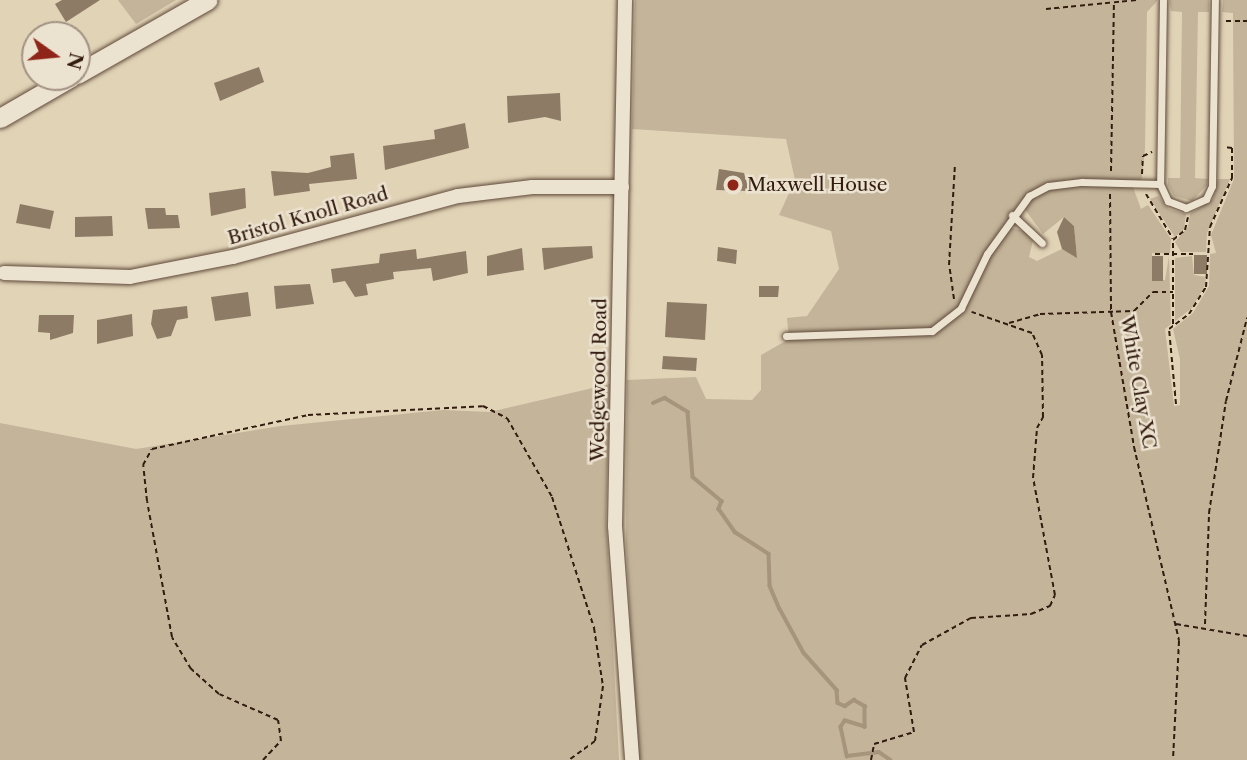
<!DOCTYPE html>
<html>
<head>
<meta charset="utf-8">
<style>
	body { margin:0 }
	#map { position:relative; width:1247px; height:760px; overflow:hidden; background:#e1d3b6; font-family:"Libre Caslon Text",serif }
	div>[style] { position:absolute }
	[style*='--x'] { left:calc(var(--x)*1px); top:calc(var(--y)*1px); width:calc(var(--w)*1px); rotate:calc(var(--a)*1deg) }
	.green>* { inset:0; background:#c3b49a }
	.stream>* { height:3.5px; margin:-1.75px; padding:0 1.75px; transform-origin:1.75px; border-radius:1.75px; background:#a6947d }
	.building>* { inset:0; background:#8d7b66 }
	.path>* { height:2px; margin-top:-1px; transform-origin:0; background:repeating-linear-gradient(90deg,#321b0f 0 5px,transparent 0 8.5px) }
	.roads { filter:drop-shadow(0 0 2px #5e4939) drop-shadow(0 0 2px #5e4939) }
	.service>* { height:7px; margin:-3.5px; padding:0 3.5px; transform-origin:3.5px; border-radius:3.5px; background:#ece2d0 }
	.minor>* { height:14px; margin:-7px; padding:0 7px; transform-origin:7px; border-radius:7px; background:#ece2d0 }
	.secondary>* { height:19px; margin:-9.5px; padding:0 9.5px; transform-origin:9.5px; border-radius:9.5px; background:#ece2d0 }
	.dots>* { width:19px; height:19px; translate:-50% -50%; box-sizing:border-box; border:4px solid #ece2d0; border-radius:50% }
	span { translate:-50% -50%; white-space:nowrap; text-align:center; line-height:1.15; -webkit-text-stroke:5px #ece2d0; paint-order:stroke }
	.poi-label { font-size:19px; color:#321b0f }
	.left { translate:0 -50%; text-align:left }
	.street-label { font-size:19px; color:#321b0f }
	.north { position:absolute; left:21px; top:21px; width:70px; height:70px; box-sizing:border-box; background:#ece2d0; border:2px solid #a29283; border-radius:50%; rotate:105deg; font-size:19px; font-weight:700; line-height:28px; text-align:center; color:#321b0f }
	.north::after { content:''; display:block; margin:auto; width:24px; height:32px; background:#8f2418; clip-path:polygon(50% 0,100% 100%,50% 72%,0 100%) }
</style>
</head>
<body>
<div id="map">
	<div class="green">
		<i style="clip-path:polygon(118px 0,176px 0,136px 24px)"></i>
		<i style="clip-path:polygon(evenodd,635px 0,1158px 0,1147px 12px,1145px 149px,1141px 185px,1133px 187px,1141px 209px,1148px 205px,1171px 239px,1170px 253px,1152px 253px,1152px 280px,1165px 280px,1169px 256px,1171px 324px,1165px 329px,1174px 406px,1180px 405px,1180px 359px,1173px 329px,1193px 313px,1209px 286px,1210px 254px,1216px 253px,1211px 235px,1234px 179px,1233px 13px,1222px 12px,1223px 0,1247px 0,1247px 760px,638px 760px,626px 543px,627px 380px,696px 377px,706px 399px,752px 400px,761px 390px,761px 355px,789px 339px,787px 318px,807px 316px,839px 269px,831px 231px,779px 215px,795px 180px,786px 139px,632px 129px,635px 0,1024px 208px,1043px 234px,1064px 217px,1074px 226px,1077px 257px,1062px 249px,1037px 261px,1029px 257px,1033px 240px,1024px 231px,1008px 227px,1024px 208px)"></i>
		<i style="clip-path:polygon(1169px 0,1209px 0,1209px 12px,1198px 12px,1195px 178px,1208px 179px,1207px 185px,1192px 201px,1174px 196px,1168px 185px,1168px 178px,1180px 178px,1182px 12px,1171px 11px)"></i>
		<i style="clip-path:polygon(1218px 179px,1230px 179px,1207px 233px,1206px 252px,1181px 252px,1175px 242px,1188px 227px,1190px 214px,1213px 199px)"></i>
		<i style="clip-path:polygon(1158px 196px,1169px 209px,1186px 214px,1184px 229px,1175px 237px,1150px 199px)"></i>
		<i style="clip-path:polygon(1192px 256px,1194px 275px,1206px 277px,1205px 285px,1192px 308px,1175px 321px,1175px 258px)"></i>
		<i style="clip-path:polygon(610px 384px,606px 518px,619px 760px,0 760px,0 423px,136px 449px,281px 426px,443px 410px,490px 412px)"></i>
	</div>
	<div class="stream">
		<i style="--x:653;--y:403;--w:13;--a:-23"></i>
		<i style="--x:665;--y:398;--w:27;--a:31"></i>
		<i style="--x:688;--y:412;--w:65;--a:85.6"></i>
		<i style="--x:693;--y:477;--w:38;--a:40"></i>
		<i style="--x:722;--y:501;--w:9;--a:111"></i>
		<i style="--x:719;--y:509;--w:28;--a:55"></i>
		<i style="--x:735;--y:532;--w:40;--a:32.9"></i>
		<i style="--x:769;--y:554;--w:32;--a:88"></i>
		<i style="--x:770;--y:586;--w:25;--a:67"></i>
		<i style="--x:780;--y:609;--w:50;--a:61.4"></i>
		<i style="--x:804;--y:653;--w:50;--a:48.3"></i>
		<i style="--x:837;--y:690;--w:13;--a:86"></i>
		<i style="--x:838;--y:703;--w:8;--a:23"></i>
		<i style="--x:845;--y:706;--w:11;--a:-34"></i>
		<i style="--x:854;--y:700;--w:13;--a:29"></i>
		<i style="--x:865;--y:706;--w:21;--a:90"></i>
		<i style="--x:865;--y:727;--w:21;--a:-163"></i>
		<i style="--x:845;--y:721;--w:7;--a:124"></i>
		<i style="--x:841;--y:727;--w:30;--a:78"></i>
		<i style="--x:847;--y:756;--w:32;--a:-7"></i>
		<i style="--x:879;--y:752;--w:14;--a:34"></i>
	</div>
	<div class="building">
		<i style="clip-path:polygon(62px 0,100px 0,66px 22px,55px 4px)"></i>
		<i style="clip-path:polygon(259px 67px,264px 82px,220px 101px,214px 83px)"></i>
		<i style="clip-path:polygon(560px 93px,561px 121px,545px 117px,508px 123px,507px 96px)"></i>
		<i style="clip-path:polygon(465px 123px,469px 148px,385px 170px,383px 146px,435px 139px,434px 130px)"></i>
		<i style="clip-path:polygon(354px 153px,357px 179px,309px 184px,310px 191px,274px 196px,271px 171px,308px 173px,331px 167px,330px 156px)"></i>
		<i style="clip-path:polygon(719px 169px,744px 173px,749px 191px,716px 190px)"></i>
		<i style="clip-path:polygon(245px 188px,246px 208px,211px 216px,209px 193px)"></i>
		<i style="clip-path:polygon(20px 204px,54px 211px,50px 229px,16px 223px)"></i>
		<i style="clip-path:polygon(145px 208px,165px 208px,166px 215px,178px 215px,180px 228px,148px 229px)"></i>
		<i style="clip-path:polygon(112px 216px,113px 236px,75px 237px,75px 217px)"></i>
		<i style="clip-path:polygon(1064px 217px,1074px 226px,1077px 258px,1062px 249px,1057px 232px)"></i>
		<i style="clip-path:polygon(592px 246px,593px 258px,544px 270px,542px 248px)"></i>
		<i style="clip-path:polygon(718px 247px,737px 250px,736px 264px,717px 261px)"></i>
		<i style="clip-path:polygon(522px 248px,524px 270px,487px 276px,487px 256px)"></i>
		<i style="clip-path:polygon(416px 249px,417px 259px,466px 251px,468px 273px,433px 281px,431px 268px,393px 272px,394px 279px,366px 284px,368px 295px,355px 297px,345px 281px,333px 283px,331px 269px,379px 263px,380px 254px)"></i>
		<i style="clip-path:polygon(1194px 255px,1207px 255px,1207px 274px,1194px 274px)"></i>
		<i style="clip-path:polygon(1152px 256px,1163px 256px,1163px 281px,1152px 281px)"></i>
		<i style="clip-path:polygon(310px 284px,314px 304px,276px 309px,274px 286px)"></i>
		<i style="clip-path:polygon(759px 286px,779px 286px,778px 297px,759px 297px)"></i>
		<i style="clip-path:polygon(248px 292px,251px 316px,215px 321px,211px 297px)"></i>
		<i style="clip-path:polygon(667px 302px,707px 304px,705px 340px,665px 337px)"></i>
		<i style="clip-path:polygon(187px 306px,188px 318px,177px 320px,171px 336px,157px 339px,151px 324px,153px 310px)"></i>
		<i style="clip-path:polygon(132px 314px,133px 336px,97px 344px,97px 320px)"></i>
		<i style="clip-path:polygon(39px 315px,74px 315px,73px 333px,50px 340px,50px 333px,38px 332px)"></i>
		<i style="clip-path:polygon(663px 356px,697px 358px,696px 371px,662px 369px)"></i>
	</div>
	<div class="path">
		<i style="--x:1046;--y:9;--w:91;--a:-5.6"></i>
		<i style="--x:1226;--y:21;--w:21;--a:0"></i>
		<i style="--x:1111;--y:171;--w:167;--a:-89"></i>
		<i style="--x:1142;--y:174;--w:18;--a:-87"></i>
		<i style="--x:1143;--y:156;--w:10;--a:-24"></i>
		<i style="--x:1110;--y:194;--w:118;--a:89.5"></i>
		<i style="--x:1111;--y:312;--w:137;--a:80.3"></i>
		<i style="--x:1134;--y:447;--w:199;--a:76.9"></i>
		<i style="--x:1179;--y:641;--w:119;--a:92.9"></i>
		<i style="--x:1146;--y:194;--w:52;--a:59"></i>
		<i style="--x:1155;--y:254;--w:38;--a:0"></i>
		<i style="--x:954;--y:299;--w:34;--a:-98"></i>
		<i style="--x:949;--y:265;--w:101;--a:-86.6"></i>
		<i style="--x:1009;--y:323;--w:32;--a:-16"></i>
		<i style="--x:1040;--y:314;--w:94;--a:-1.8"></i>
		<i style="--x:1134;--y:311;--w:27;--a:-45"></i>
		<i style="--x:1153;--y:292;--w:20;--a:0"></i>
		<i style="--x:1173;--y:324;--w:84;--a:-90"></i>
		<i style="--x:1173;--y:240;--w:16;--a:-40"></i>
		<i style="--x:1185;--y:230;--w:13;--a:-77"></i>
		<i style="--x:1176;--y:404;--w:75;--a:-95.3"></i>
		<i style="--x:1169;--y:329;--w:25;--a:-37"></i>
		<i style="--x:1189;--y:314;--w:32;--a:-58"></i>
		<i style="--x:1206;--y:287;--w:60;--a:-86.2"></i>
		<i style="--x:1210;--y:227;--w:54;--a:-65.8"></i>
		<i style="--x:1232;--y:178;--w:30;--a:-90"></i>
		<i style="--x:1232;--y:148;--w:8;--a:-173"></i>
		<i style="--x:1176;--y:624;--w:72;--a:9.6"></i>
		<i style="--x:1205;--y:624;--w:111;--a:-87.9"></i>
		<i style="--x:1209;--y:513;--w:113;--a:-81.4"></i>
		<i style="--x:1226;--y:401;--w:86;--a:-75.8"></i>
		<i style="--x:263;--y:760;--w:26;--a:-47"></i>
		<i style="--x:281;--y:741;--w:21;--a:-98"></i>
		<i style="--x:278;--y:720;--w:64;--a:-156.2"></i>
		<i style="--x:219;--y:694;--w:38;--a:-138"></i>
		<i style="--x:191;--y:669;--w:37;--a:-121"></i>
		<i style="--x:172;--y:637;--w:138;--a:-100.4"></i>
		<i style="--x:147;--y:501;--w:36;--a:-96"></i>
		<i style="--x:143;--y:465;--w:18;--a:-61"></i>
		<i style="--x:152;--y:449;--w:160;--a:-12.3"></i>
		<i style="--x:308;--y:415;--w:175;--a:-2.9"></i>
		<i style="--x:483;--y:406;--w:27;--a:27"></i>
		<i style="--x:507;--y:418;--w:91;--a:60.3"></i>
		<i style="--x:552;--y:497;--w:138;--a:72.2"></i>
		<i style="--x:594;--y:628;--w:59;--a:81.2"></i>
		<i style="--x:603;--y:686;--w:56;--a:98.3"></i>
		<i style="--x:595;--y:741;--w:32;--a:144"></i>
		<i style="--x:871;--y:760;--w:16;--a:-79"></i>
		<i style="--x:874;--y:744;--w:42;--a:-16.7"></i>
		<i style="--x:914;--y:732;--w:55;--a:-99.5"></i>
		<i style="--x:905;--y:678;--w:37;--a:-63"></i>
		<i style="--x:922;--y:645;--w:56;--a:-28.9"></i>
		<i style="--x:971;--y:618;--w:60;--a:-3.8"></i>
		<i style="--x:1031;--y:614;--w:21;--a:-23"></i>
		<i style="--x:1050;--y:606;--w:12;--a:-66"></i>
		<i style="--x:1055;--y:595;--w:119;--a:-100.6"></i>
		<i style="--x:1033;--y:478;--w:50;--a:-85.4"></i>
		<i style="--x:1037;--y:428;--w:13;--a:-61"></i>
		<i style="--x:1043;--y:417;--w:62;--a:-90.9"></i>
		<i style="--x:1042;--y:355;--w:24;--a:-114"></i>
		<i style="--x:1032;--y:333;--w:64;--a:-160.7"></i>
	</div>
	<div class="roads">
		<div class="service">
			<i style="--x:1163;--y:0;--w:184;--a:90.9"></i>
			<i style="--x:1160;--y:184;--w:19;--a:65"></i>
			<i style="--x:1168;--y:201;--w:19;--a:21"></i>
			<i style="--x:1186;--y:208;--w:22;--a:-24"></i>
			<i style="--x:1206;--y:199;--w:14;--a:-65"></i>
			<i style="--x:1212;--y:186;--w:186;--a:-89.1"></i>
			<i style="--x:1012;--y:215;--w:41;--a:43"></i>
			<i style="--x:786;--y:336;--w:146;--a:-2"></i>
			<i style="--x:932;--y:331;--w:37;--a:-38"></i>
			<i style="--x:961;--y:308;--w:60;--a:-64.3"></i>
			<i style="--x:987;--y:254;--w:72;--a:-54.1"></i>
			<i style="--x:1029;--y:196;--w:21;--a:-28"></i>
			<i style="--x:1048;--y:186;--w:34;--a:-7"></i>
			<i style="--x:1082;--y:182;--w:78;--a:1.5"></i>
		</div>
		<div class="minor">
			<i style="--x:625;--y:0;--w:526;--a:91.09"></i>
			<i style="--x:615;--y:526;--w:235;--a:85.8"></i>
			<i style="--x:4;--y:273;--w:126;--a:1.8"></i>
			<i style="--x:130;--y:277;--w:105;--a:-11"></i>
			<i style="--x:233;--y:257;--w:233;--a:-15.2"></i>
			<i style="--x:458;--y:196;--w:75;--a:-6.9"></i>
			<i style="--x:532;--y:187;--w:90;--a:0"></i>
		</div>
		<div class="secondary">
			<i style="--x:77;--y:74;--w:150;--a:-29.6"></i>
			<i style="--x:0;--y:118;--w:82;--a:-30"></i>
		</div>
	</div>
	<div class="dots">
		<i style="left:733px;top:185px;background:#8f2418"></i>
	</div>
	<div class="poi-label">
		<span class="left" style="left:747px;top:185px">Maxwell House</span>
	</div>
	<div class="street-label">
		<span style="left:308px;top:216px;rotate:-16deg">Bristol Knoll Road</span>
		<span style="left:599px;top:380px;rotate:-89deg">Wedgewood Road</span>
		<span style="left:1138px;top:382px;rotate:80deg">White Clay XC</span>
	</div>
	<div class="north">N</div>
</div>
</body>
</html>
